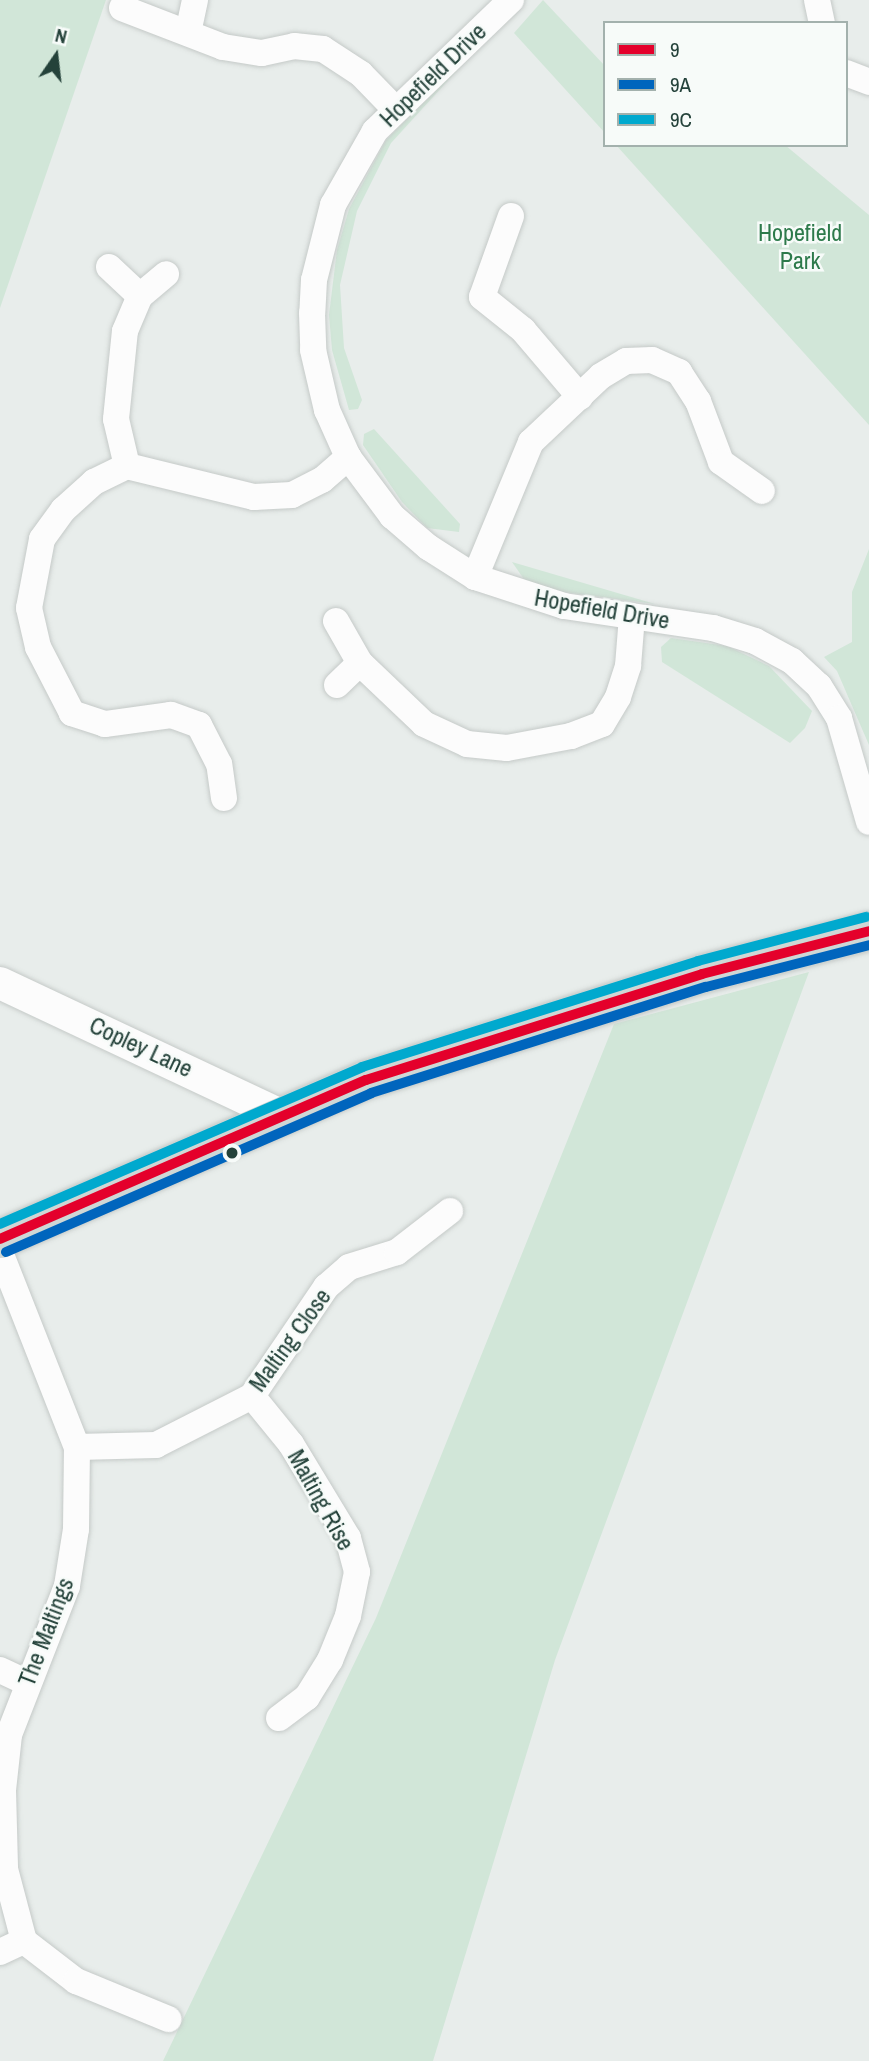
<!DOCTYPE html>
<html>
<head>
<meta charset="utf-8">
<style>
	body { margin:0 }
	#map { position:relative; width:869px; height:2061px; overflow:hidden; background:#e8edeb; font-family:"Archivo Narrow",sans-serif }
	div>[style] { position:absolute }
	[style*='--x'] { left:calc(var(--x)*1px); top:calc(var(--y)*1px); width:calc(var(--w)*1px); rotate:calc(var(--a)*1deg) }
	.green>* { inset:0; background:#d1e6d8 }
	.roads { filter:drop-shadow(0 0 2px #c5cac8) drop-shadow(0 0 2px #c5cac8) }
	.minor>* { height:26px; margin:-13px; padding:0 13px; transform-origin:13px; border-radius:13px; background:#fcfcfc }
	.tertiary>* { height:32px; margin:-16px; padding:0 16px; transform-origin:16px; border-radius:16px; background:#fcfcfc }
	.primary>* { height:38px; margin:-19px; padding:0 19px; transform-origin:19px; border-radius:19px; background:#cfd7d5 }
	.bus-1>* { height:10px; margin:-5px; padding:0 5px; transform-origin:5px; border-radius:5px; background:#e4002b }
	.bus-2>* { height:10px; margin:-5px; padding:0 5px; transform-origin:5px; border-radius:5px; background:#0065bd }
	.bus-3>* { height:10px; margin:-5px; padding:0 5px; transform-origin:5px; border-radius:5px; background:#00a9ce }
	.dots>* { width:19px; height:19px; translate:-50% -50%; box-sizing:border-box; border:4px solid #f7fbf9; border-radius:50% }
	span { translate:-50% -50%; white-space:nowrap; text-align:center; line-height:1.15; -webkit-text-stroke:5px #f7fbf9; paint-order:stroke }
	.street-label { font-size:24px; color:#24423a }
	.park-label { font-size:24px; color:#2d7a4b }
	.legend { position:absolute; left:603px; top:21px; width:245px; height:126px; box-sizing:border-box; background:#f7fbf9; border:2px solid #a3b1ad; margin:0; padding:9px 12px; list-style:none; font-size:21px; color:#24423a }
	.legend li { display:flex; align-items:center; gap:14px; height:35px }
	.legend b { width:35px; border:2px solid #a3b1ad }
	.north { position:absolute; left:21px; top:21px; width:70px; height:70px; -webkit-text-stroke:5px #f7fbf9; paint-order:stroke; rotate:14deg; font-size:19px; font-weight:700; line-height:28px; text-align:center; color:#24423a }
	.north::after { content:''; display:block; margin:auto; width:24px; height:32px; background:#24423a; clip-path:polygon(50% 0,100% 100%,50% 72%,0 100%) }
</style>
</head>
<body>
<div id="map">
	<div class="green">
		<i style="clip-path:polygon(0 0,106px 0,0 308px)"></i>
		<i style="clip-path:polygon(543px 0,605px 66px,605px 133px,514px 33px)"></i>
		<i style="clip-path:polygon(485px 40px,391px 143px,357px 211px,340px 285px,344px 348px,362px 400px,358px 409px,349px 410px,332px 350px,329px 315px,337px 250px,349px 209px,386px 140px)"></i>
		<i style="clip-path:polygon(616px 145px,785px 145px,869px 215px,869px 425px)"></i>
		<i style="clip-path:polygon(374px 429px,460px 524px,459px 532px,427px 528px,402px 502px,363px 445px,364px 434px)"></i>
		<i style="clip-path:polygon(869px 549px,869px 745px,837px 671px,824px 657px,852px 642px,852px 592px)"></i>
		<i style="clip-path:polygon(512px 562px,655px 604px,556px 591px,526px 582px)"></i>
		<i style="clip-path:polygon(671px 638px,727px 646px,769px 666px,812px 711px,805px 728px,790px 743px,662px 662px,661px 647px)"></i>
		<i style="clip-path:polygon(809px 972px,555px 1660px,433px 2061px,163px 2061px,376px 1618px,614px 1024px)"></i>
	</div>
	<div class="roads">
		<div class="minor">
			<i style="--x:511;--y:0;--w:189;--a:136.1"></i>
			<i style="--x:375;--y:131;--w:85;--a:119.6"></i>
			<i style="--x:333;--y:205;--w:77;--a:104.2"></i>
			<i style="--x:314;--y:280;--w:33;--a:93"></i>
			<i style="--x:312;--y:313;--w:37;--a:88"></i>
			<i style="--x:313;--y:350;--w:62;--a:76.9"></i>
			<i style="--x:327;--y:410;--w:51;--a:65.9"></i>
			<i style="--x:348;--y:457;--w:74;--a:53.3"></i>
			<i style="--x:392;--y:516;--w:48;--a:40.7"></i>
			<i style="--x:428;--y:547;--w:56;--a:32.6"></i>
			<i style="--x:475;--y:577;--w:94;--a:18"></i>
			<i style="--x:564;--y:606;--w:151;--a:8.4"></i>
			<i style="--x:713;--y:628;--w:44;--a:17.2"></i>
			<i style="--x:755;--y:641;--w:42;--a:28.4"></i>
			<i style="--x:792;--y:661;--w:37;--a:43"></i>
			<i style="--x:819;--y:686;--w:38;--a:58"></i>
			<i style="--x:839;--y:718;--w:108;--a:73.9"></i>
			<i style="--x:817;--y:0;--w:24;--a:78"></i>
			<i style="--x:122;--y:8;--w:108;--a:21.1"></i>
			<i style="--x:223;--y:47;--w:39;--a:9"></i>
			<i style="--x:262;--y:53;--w:33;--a:-12"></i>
			<i style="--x:294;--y:46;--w:29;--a:6"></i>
			<i style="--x:323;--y:49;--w:45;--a:33.3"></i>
			<i style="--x:361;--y:74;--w:49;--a:45.8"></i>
			<i style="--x:188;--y:33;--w:34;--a:-78"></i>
			<i style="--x:846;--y:73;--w:25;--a:21"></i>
			<i style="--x:511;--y:216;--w:86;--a:109.7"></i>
			<i style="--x:482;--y:297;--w:53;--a:38.8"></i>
			<i style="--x:523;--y:330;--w:88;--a:49.6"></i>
			<i style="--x:109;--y:267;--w:42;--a:43.1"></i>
			<i style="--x:127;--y:466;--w:48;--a:-103.2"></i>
			<i style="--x:116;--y:419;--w:88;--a:-84.2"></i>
			<i style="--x:125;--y:331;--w:38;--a:-67"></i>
			<i style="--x:140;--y:296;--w:34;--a:-40"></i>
			<i style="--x:475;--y:577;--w:146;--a:-67.5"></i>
			<i style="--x:531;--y:442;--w:96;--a:-43.3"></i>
			<i style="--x:601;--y:376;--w:29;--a:-31"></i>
			<i style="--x:626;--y:361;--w:26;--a:-2"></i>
			<i style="--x:652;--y:360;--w:30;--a:24"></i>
			<i style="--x:679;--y:372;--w:35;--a:57"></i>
			<i style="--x:698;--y:401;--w:65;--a:69.3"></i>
			<i style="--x:721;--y:462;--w:50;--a:35.3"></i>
			<i style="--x:336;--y:621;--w:48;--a:60.3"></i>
			<i style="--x:360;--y:663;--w:88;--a:43.6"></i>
			<i style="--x:424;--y:724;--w:47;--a:24.9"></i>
			<i style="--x:467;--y:744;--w:40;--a:5.7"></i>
			<i style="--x:507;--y:748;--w:65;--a:-10.6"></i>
			<i style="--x:571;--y:736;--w:33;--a:-21"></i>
			<i style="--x:602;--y:724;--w:31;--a:-59"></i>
			<i style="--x:618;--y:697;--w:33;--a:-72"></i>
			<i style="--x:628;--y:666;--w:50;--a:-85.4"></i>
			<i style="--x:337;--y:685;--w:32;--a:-44"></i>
			<i style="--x:224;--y:798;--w:34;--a:-98"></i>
			<i style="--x:219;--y:764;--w:44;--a:-117.1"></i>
			<i style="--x:199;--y:725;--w:30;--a:-160"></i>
			<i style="--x:171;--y:715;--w:67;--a:172.2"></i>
			<i style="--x:105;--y:724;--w:35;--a:-162"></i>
			<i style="--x:72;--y:713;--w:74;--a:-117.3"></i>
			<i style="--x:38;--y:647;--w:40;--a:-103"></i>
			<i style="--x:29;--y:608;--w:70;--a:-79.3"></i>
			<i style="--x:42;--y:539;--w:36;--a:-54"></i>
			<i style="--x:63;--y:510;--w:42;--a:-42.1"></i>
			<i style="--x:94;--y:482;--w:37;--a:-26"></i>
			<i style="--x:127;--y:466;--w:131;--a:13.7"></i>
			<i style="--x:254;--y:497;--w:38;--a:-3"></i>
			<i style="--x:292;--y:495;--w:34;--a:-27"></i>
			<i style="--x:322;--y:480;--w:35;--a:-41"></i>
			<i style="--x:0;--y:1252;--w:210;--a:68.5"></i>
			<i style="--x:77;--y:1447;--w:82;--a:90.7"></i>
			<i style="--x:76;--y:1529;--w:58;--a:99"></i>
			<i style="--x:67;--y:1586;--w:160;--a:111.3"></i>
			<i style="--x:9;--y:1735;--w:55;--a:96.2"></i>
			<i style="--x:3;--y:1790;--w:79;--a:88.5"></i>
			<i style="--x:5;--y:1869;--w:74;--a:75.2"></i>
			<i style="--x:24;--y:1941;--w:66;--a:37.6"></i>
			<i style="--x:76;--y:1981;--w:100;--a:22.4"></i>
			<i style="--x:252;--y:1396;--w:62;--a:50.9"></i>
			<i style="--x:291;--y:1444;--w:110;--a:58.8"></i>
			<i style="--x:348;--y:1538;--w:35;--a:75"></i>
			<i style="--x:357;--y:1572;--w:45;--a:101.6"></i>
			<i style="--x:348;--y:1616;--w:48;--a:112.2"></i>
			<i style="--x:330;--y:1660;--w:44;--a:121.9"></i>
			<i style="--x:307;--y:1697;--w:35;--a:143"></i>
			<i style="--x:77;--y:1447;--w:79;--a:-1.5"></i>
			<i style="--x:156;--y:1445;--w:108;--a:-27"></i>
			<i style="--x:252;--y:1396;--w:132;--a:-55.8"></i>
			<i style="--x:326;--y:1287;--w:30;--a:-41"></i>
			<i style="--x:349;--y:1267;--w:50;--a:-17.4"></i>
			<i style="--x:397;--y:1252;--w:67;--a:-37.7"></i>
			<i style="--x:0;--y:1670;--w:29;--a:25"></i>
			<i style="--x:0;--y:1952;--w:26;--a:-25"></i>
		</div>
		<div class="tertiary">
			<i style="--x:0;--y:983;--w:310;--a:25.2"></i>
		</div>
		<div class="primary">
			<i style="--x:0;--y:1239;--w:399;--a:-23.5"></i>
			<i style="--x:366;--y:1080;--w:352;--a:-17.5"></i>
			<i style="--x:702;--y:974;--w:172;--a:-14.4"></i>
		</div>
	</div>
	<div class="bus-1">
		<i style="--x:0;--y:1239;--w:399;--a:-23.5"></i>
		<i style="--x:366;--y:1080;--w:352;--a:-17.5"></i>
		<i style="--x:702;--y:974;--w:172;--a:-14.4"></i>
	</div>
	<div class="bus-2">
		<i style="--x:6;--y:1252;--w:398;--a:-23.5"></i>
		<i style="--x:371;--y:1093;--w:351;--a:-17.6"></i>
		<i style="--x:706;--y:987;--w:168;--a:-14.4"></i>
	</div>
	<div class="bus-3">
		<i style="--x:0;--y:1224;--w:395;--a:-23.4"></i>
		<i style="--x:362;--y:1067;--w:352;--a:-17.5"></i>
		<i style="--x:698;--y:961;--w:174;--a:-14.7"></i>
	</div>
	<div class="dots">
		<i style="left:232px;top:1153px;background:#24423a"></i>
	</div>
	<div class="street-label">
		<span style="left:433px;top:75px;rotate:-44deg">Hopefield Drive</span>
		<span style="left:602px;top:609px;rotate:10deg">Hopefield Drive</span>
		<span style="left:141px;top:1047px;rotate:25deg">Copley Lane</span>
		<span style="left:290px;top:1340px;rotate:-54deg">Malting Close</span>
		<span style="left:321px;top:1500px;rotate:61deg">Malting Rise</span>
		<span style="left:46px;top:1632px;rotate:-69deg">The Maltings</span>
	</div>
	<div class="park-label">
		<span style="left:800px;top:247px">Hopefield<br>Park</span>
	</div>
	<ul class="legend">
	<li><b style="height:9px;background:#e4002b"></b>9</li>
	<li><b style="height:9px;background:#0065bd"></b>9A</li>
	<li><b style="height:9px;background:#00a9ce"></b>9C</li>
	</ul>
	<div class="north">N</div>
</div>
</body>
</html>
